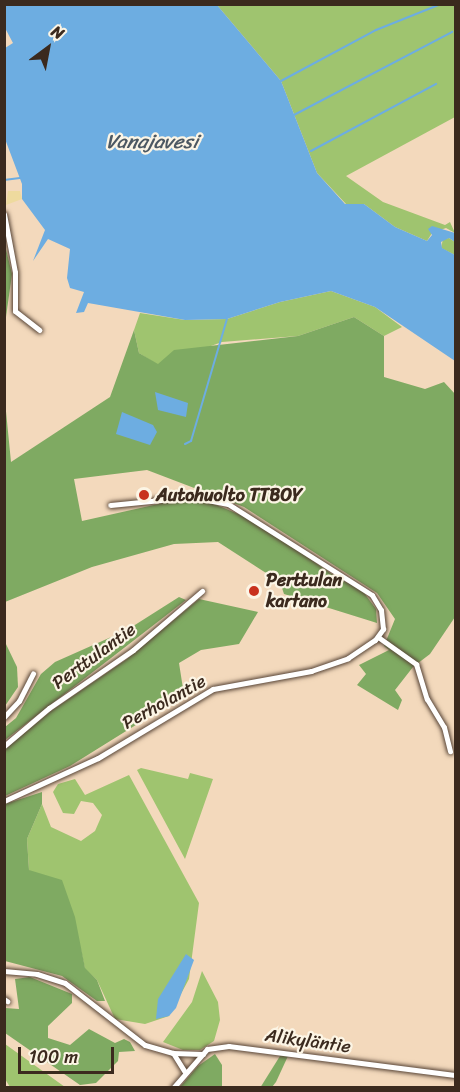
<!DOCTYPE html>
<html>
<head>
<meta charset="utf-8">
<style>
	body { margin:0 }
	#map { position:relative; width:460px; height:1092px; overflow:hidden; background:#f3d9bc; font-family:Sriracha,sans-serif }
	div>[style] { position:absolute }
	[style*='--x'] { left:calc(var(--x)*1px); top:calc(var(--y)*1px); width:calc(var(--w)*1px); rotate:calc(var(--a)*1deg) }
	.green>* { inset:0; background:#9fc46f }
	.forest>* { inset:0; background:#7faa62 }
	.sand>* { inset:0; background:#eeda9e }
	.water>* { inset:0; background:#6dade1 }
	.stream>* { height:2px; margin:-1px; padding:0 1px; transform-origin:1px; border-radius:1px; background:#6dade1 }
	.roads { filter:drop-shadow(0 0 2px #574436) drop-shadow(0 0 2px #574436) }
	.street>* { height:5px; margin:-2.5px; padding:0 2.5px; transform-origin:2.5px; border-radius:2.5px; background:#fff }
	.dots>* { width:16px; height:16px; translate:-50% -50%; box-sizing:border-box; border:3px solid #fcf5e5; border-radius:50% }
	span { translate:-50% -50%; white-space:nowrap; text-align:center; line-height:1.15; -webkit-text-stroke:4.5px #fcf5e5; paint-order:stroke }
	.poi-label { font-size:18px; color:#3b2a1e; font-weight:700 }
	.left { translate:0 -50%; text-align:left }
	.street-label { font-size:18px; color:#3b2a1e }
	.water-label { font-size:20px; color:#4c5862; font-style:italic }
	.frame { position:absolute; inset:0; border:6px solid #3b2a1e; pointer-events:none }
	.north { position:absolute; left:18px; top:18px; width:60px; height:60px; -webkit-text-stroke:4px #fcf5e5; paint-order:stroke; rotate:32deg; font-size:16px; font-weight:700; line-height:24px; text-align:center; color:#3b2a1e }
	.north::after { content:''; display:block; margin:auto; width:21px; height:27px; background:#3b2a1e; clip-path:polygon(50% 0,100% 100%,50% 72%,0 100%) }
	.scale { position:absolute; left:18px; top:1047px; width:96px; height:27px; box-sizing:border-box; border:3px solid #3b2a1e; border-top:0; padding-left:8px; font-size:18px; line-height:21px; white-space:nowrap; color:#3b2a1e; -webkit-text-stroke:4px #fcf5e5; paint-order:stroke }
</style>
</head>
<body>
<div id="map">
	<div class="green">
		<i style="clip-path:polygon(217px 5px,455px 5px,455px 117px,346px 176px,383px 202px,445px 225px,450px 222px,455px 233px,446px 228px,432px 233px,427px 241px,395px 227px,364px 204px,346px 204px,317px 173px,281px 81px)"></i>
		<i style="clip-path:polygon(449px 238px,455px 242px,455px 255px,441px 248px,443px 239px)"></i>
		<i style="clip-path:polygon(331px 291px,375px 307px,402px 327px,384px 336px,354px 317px,298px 336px,222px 342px,158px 365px,139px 353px,134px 330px,140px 313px,185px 320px,227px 319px,280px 302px)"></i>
		<i style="clip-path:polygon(141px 768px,188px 779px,190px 773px,213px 779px,185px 859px,137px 770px)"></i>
		<i style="clip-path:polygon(129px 775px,199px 903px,189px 979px,169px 1016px,145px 1024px,115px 1019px,97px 980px,85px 969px,81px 950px,29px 870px,27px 839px,42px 804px,51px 827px,81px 841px,95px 831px,102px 815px,93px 803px,81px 801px,74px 814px,63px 813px,53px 792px,58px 784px,75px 779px,85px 795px)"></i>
		<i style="clip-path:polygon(202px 971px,218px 1002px,220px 1020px,214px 1041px,200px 1050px,183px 1050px,163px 1042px,192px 1002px)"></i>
		<i style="clip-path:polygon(4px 1044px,5px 1044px,65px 1087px,10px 1087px,5px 1079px)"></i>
	</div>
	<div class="forest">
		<i style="clip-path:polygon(5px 245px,12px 274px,5px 324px,4px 245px)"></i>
		<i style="clip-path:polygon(354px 317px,384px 336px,384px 377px,425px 389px,444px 382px,455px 394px,455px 617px,430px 654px,413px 667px,395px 690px,402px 700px,398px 710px,357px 685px,366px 674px,359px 665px,389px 650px,384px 646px,395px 619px,377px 593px,244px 507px,147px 470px,74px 479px,82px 521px,176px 500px,203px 500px,224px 508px,257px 522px,336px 577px,362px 590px,376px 609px,377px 623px,284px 594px,280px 582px,218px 542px,174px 544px,92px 567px,5px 602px,4px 391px,11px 462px,110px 397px,134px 330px,139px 353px,158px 364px,174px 350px,298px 336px)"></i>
		<i style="clip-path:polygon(179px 597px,186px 600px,5px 740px,5px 727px,16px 718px,41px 674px,55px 662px,127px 630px)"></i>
		<i style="clip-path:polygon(199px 599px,258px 612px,239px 644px,201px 650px,179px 663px,184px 695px,70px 766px,5px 796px,4px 750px,51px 711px,127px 659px)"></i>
		<i style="clip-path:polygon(4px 640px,17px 667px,18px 687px,5px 706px)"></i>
		<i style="clip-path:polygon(42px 792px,42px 804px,27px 839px,29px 870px,62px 880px,75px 917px,85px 968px,97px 980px,105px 1001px,97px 1001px,62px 976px,5px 961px,5px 804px)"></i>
		<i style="clip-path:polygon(30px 977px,72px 994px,72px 1003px,48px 1026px,48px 1038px,70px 1045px,89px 1029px,115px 1043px,124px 1039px,130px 1042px,135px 1051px,119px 1052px,118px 1061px,96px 1083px,80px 1085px,5px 1033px,5px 1008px,19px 1009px,15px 979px)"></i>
		<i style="clip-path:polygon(215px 1054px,222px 1065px,222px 1087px,180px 1087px,198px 1066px)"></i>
		<i style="clip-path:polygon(280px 1056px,288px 1056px,276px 1082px,272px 1087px,260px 1088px)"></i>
	</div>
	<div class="sand">
		<i style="clip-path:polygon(8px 191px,20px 191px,22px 199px,6px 205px)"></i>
	</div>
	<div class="water">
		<i style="clip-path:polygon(4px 5px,217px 5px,281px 81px,317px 173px,345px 204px,364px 204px,395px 227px,427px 241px,432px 235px,428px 229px,432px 226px,455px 233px,455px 242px,449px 238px,441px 242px,442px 248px,455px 255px,455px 361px,375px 307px,331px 291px,280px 302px,227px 319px,185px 320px,88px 303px,84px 312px,76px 313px,84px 292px,70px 288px,67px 278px,70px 249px,48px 239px,33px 261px,45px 230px,22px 199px,22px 184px,5px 139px,5px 48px,13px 43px,5px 28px)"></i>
		<i style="clip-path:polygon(155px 392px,188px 403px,186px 417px,158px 410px)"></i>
		<i style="clip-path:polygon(122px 412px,153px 425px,157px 432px,150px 445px,116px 434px)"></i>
		<i style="clip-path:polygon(186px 954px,194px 960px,176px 1008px,169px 1016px,156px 1019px,158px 999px)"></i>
	</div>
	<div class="stream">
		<i style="--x:281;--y:81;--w:108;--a:-28.2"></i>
		<i style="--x:376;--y:30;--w:70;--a:-21.8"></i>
		<i style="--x:292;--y:116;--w:181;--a:-27.7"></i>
		<i style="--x:311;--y:151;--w:142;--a:-28.2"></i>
		<i style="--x:4;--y:180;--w:16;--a:-7"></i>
		<i style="--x:185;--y:444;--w:7;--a:-27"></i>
		<i style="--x:191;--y:441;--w:127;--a:-73.6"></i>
	</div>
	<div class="roads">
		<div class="street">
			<i style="--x:4;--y:214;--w:59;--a:79.3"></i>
			<i style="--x:15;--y:272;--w:39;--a:90"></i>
			<i style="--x:15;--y:311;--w:31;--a:38"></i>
			<i style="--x:378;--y:637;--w:47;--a:35.4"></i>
			<i style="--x:416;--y:664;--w:37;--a:73"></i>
			<i style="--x:427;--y:699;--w:33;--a:59"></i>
			<i style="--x:444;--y:727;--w:25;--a:76"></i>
			<i style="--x:4;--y:717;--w:22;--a:-47"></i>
			<i style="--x:19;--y:701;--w:31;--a:-63"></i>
			<i style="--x:4;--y:746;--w:59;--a:-40.2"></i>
			<i style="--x:49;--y:708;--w:102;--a:-34.6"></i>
			<i style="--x:133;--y:650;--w:91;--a:-40.5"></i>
			<i style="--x:4;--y:801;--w:103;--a:-24.6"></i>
			<i style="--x:98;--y:758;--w:134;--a:-31"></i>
			<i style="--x:213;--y:689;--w:100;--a:-10.4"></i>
			<i style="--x:311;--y:671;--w:39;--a:-19"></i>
			<i style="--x:348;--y:658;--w:32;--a:-34"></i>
			<i style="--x:375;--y:640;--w:14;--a:-54"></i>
			<i style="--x:383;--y:629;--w:19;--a:-96"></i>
			<i style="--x:381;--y:610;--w:17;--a:-121"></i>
			<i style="--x:372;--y:595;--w:170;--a:-147.7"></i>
			<i style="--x:228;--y:504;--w:38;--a:-169"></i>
			<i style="--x:191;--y:497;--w:81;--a:174.4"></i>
			<i style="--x:4;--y:971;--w:33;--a:5"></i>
			<i style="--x:37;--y:974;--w:29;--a:18"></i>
			<i style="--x:65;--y:983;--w:101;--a:37.8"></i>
			<i style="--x:145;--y:1045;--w:29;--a:16"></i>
			<i style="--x:173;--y:1053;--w:30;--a:2"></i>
			<i style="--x:4;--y:999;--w:4;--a:34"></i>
			<i style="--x:173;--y:1053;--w:22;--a:58"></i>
			<i style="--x:173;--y:1088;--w:52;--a:-48.9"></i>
			<i style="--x:207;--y:1049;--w:22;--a:-8"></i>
			<i style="--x:229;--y:1046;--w:229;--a:7.3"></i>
		</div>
	</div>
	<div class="dots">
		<i style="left:144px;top:495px;background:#c8321e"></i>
		<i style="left:254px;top:591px;background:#c8321e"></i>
	</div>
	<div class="poi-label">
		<span class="left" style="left:156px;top:495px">Autohuolto TTBOY</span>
		<span class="left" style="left:266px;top:591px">Perttulan<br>kartano</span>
	</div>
	<div class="street-label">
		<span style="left:94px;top:656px;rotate:-36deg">Perttulantie</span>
		<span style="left:164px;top:702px;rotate:-29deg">Perholantie</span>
		<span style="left:308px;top:1041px;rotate:8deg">Alikyläntie</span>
	</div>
	<div class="water-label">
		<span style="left:152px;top:141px">Vanajavesi</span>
	</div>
	<div class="frame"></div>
	<div class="north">N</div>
	<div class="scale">100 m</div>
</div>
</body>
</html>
